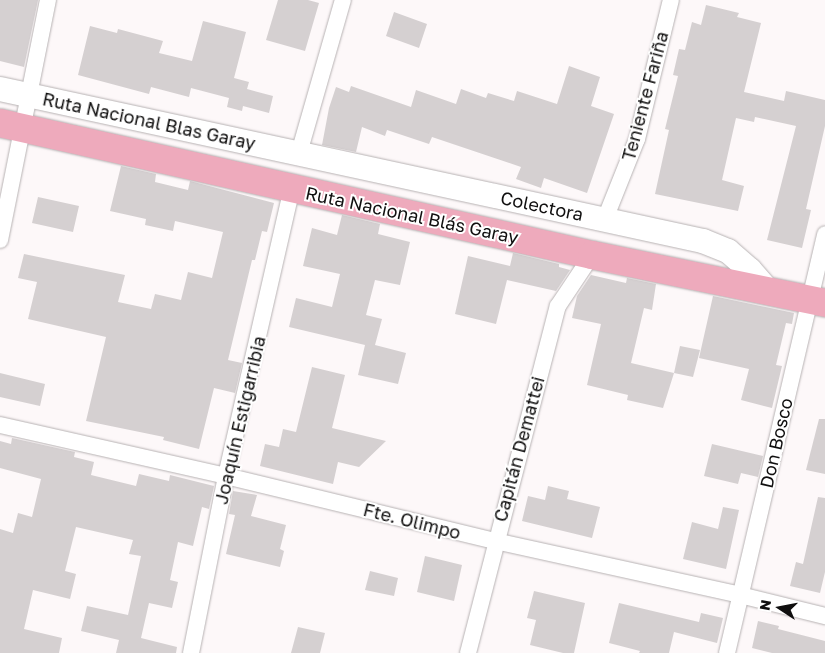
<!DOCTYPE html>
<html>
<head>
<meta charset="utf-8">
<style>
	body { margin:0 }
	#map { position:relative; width:825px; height:653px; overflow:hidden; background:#fdf8f9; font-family:"Golos Text",sans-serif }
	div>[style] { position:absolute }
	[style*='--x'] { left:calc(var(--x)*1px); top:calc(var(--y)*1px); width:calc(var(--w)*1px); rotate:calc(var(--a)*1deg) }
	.building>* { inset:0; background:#d5d0d1 }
	.roads { filter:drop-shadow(0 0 1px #b7b2b3) drop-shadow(0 0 1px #b7b2b3) }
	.minor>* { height:16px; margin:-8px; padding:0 8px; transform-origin:8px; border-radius:8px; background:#fff }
	.secondary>* { height:24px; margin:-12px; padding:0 12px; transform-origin:12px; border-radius:12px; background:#fff }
	.trunk>* { height:28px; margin:-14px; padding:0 14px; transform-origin:14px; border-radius:14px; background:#eeaabc }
	span { translate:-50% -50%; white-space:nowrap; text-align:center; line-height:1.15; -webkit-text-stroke:4px #fff; paint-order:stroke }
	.street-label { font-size:18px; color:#100f0f }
	.north { position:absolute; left:755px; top:583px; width:50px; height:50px; -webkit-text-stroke:4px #fff; paint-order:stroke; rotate:281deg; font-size:14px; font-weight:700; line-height:20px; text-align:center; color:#100f0f }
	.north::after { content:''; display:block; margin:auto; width:18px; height:22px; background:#100f0f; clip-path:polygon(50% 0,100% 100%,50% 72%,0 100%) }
</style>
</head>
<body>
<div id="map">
	<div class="building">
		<i style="clip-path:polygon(0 0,38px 0,24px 67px,0 61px)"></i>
		<i style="clip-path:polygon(278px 0,308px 0,319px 3px,305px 51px,266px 40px)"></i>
		<i style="clip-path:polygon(706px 5px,739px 13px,737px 17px,761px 23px,744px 92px,784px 101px,786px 91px,825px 100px,825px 126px,806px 209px,811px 210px,802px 248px,767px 240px,796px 126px,755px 117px,754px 122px,736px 118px,722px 180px,744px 186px,738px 211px,655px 194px,669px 130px,665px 129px,678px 76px,673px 75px,679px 49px,685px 50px,692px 22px,701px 25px)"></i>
		<i style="clip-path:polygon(394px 12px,427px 24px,419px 48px,386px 36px)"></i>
		<i style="clip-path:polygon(203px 21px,246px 32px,234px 78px,249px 82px,247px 89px,273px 96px,269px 113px,243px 106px,242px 111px,227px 107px,229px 98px,191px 88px,189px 97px,151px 87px,149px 94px,78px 75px,90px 26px,117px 33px,118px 29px,163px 41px,159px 53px,192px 61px)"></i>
		<i style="clip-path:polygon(569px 66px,600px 77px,591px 106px,614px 114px,587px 193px,544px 178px,541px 188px,516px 179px,521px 167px,432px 137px,429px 144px,387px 130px,385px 136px,362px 127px,356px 152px,322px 145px,329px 108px,336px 87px,349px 92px,351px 86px,411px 107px,416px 90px,456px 104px,461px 89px,486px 98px,488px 93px,514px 101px,517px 91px,557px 104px)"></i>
		<i style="clip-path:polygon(121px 166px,156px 174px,155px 182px,188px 190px,190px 181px,274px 203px,267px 232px,262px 231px,255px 260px,252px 260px,228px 360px,242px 363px,235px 393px,214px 388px,199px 449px,163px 440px,164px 437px,86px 421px,106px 337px,28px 319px,37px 282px,18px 278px,24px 254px,125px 275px,118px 302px,151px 309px,155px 294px,181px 300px,188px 272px,212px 278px,223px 232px,175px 221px,173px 231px,145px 225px,146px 219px,110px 211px)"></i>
		<i style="clip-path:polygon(38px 197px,79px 206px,73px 232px,32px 223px)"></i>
		<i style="clip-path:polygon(342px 215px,380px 224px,378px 234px,410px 242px,400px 285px,375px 280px,366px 315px,382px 319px,375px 345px,406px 353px,398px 384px,358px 375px,365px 345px,289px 327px,296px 298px,332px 307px,340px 274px,303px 266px,312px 228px,337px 235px)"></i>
		<i style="clip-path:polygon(513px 253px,559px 264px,559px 267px,570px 270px,556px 291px,507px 280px,496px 324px,455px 314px,468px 256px,510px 266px)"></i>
		<i style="clip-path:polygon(591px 275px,626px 283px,627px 278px,656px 284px,652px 310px,644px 308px,631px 363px,674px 373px,663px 408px,627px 400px,628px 395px,587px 385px,601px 324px,572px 318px,577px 296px)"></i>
		<i style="clip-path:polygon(713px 296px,794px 313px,792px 324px,786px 323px,776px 365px,782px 366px,772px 408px,741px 400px,749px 369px,699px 358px)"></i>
		<i style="clip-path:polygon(680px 346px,700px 350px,693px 377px,674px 373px)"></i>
		<i style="clip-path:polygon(312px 367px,345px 375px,332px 428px,386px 441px,359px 467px,338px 462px,333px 484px,260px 466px,265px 444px,279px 447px,283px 429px,296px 432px)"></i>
		<i style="clip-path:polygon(0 373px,45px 384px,40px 406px,0 397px)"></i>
		<i style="clip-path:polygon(819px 419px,825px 419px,825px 474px,806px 470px)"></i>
		<i style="clip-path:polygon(12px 438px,75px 452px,74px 457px,94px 462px,91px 475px,136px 486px,139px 474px,169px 481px,170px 475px,214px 486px,209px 509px,202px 507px,193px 546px,178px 542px,170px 580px,178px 582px,172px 608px,149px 603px,141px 638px,177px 647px,176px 653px,116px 653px,119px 640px,81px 631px,87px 606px,128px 615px,141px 556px,129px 554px,133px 540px,76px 527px,65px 571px,76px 574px,70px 599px,33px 590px,24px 629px,62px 638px,59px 653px,0 653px,0 529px,13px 533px,18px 513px,32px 517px,41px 479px,0 468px,0 441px,11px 444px)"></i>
		<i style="clip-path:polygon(712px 444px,763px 456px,758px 477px,741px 473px,738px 484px,704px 476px)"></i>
		<i style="clip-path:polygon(548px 486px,569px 491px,567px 499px,600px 507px,592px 538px,522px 521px,528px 496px,545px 500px)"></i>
		<i style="clip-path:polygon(233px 491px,257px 495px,251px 516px,286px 525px,280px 549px,284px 551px,280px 567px,226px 554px,235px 515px,229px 514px)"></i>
		<i style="clip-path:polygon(818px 497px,825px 498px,825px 572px,820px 593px,790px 586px,796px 562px,803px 564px)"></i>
		<i style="clip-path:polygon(723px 507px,739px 510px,726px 569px,683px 559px,692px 522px,718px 529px)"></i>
		<i style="clip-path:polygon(425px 556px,462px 565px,454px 601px,417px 592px)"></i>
		<i style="clip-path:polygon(370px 571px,398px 578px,394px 596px,365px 590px)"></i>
		<i style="clip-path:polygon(534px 591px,585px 603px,574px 653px,563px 653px,530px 645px,536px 620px,527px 618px)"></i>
		<i style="clip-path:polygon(619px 603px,699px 622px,701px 613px,723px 618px,717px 643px,674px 632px,669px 653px,639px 653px,640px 651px,609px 643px)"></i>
		<i style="clip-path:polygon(758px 621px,779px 626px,778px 629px,825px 641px,825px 653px,772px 653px,752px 648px)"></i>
		<i style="clip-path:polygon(298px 627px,325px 633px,320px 653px,291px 653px)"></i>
	</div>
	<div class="roads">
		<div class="minor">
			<i style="--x:299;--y:153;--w:159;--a:-74"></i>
			<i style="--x:605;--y:219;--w:86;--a:-68.2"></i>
			<i style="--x:637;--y:139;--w:143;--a:-76.3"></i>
			<i style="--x:0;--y:240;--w:245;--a:-78.7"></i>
			<i style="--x:0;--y:425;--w:232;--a:12.7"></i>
			<i style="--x:226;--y:476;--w:277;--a:13.6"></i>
			<i style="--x:495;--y:541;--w:251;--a:12.4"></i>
			<i style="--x:740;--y:595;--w:88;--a:13.9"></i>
			<i style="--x:191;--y:653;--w:180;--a:-78.8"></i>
			<i style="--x:226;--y:476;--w:295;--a:-77.1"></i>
			<i style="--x:468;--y:653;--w:358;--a:-75.5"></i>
			<i style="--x:558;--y:306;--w:61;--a:-56.3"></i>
			<i style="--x:727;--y:653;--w:430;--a:-76.8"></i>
		</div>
		<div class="secondary">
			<i style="--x:0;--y:89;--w:719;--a:12.2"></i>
			<i style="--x:703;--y:241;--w:27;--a:22"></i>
			<i style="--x:728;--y:251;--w:29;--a:41"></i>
			<i style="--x:750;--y:270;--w:28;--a:49"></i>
		</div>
		<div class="trunk">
			<i style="--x:0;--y:123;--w:607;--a:12.57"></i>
			<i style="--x:592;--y:255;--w:238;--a:11.6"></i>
		</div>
	</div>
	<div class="street-label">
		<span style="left:645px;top:96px;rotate:-75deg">Teniente Fariña</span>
		<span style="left:149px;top:121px;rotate:12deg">Ruta Nacional Blas Garay</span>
		<span style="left:542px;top:206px;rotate:12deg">Colectora</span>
		<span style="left:412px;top:215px;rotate:12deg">Ruta Nacional Blás Garay</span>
		<span style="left:240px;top:420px;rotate:-77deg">Joaquín Estigarribia</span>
		<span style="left:776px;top:443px;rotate:-77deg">Don Bosco</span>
		<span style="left:519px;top:449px;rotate:-75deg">Capitán Demattei</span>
		<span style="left:412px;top:521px;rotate:14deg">Fte. Olimpo</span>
	</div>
	<div class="north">N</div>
</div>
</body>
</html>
